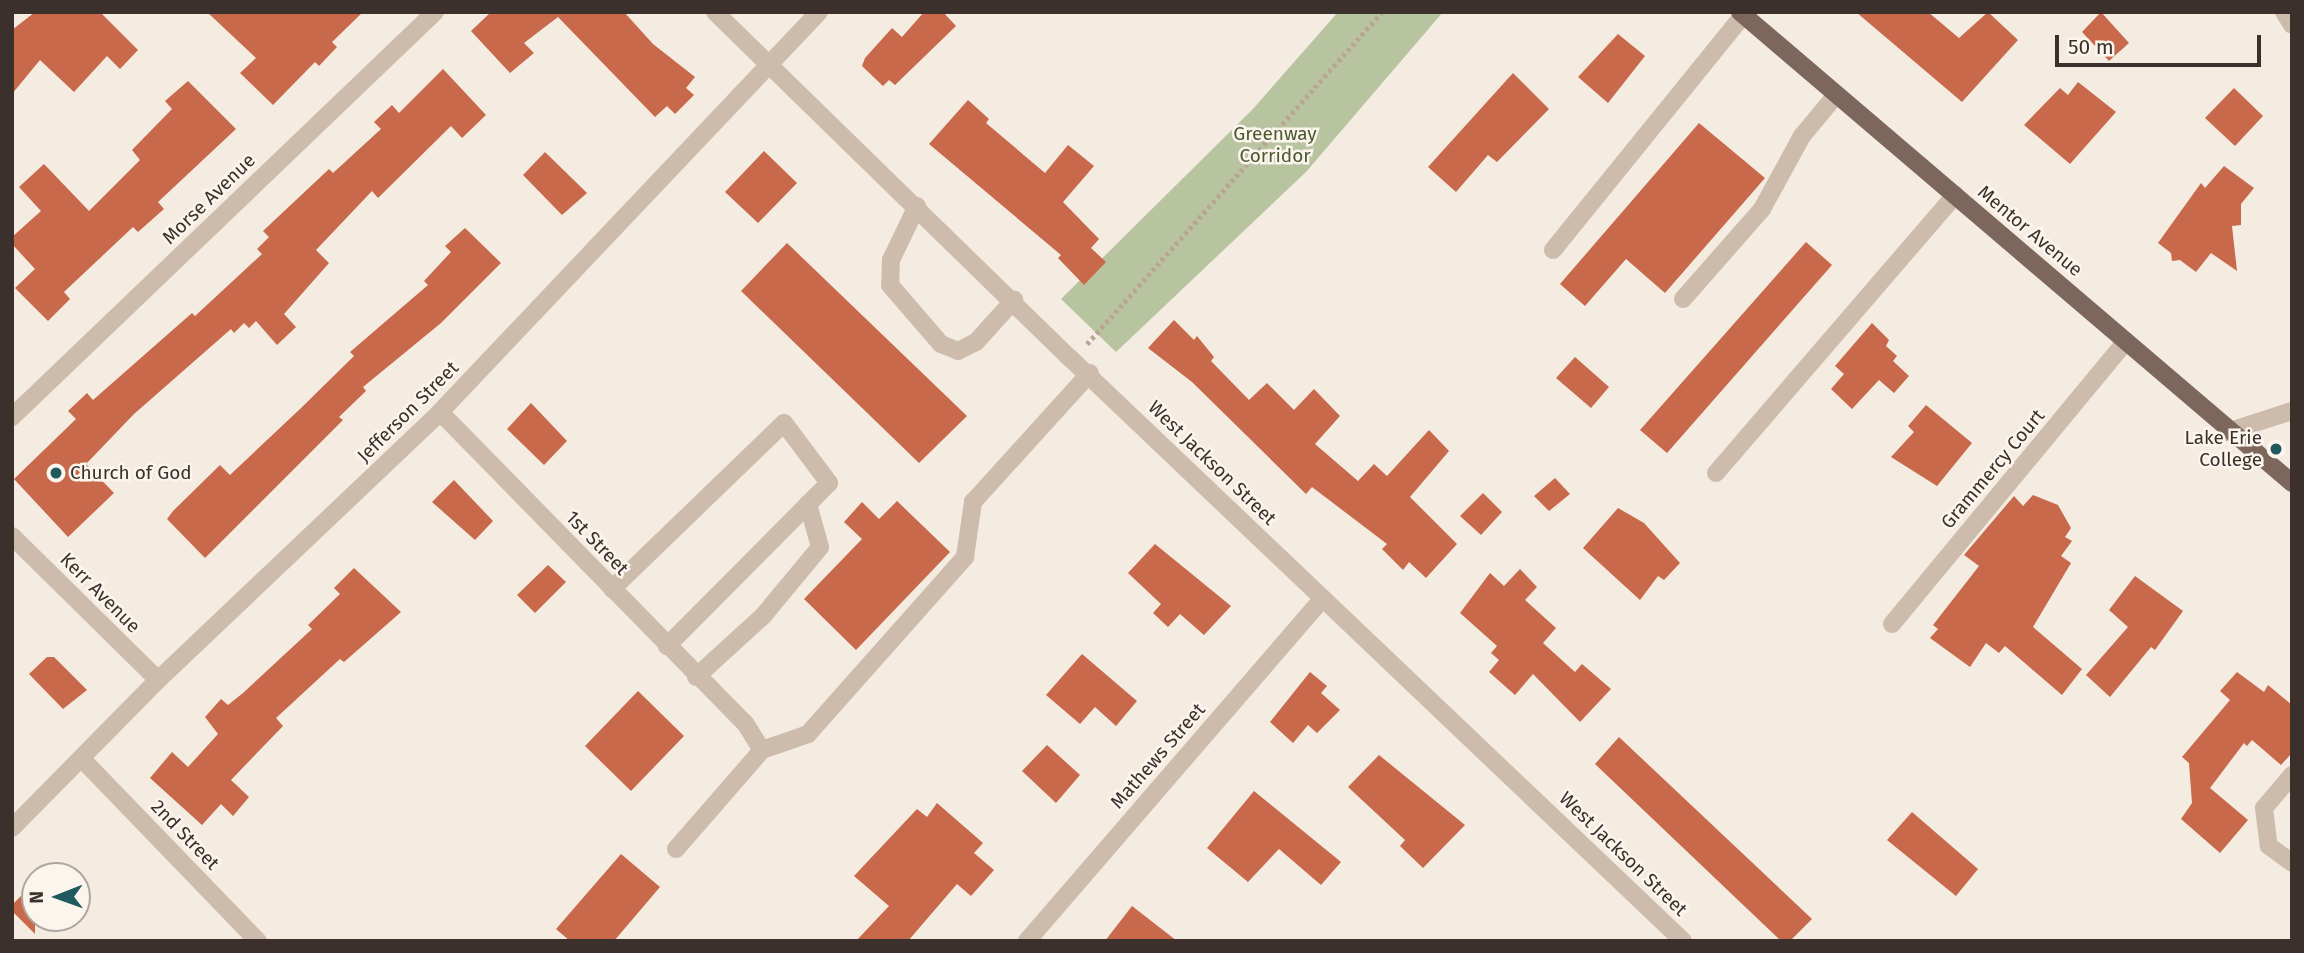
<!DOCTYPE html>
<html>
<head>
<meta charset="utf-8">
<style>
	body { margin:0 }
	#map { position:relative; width:2304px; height:953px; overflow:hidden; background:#f4ebe1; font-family:"Fira Sans",sans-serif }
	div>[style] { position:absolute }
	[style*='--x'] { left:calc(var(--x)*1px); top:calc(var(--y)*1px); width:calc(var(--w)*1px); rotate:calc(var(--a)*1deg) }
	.green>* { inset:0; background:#b8c4a0 }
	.building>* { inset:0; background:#c8694b }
	.path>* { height:4.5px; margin-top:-2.25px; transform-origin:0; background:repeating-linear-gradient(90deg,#b9a596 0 3.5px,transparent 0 7px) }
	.minor>* { height:18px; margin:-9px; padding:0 9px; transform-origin:9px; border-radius:9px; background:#cdbbac }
	.major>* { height:18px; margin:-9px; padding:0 9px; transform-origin:9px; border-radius:9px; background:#7d675c }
	.dots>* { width:19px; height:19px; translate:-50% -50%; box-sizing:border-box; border:4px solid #fbf5ee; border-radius:50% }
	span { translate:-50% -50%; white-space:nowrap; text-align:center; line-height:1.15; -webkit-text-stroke:5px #fbf5ee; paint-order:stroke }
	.park-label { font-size:19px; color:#4a5a2e }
	.street-label { font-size:19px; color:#3b302b }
	.poi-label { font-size:19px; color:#3b302b }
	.right { translate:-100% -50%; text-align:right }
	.left { translate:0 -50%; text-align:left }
	.frame { position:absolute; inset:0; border:14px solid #3b302b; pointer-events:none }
	.north { position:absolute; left:21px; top:862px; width:70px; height:70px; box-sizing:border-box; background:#fbf5ee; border:2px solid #aea6a0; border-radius:50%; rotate:269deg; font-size:19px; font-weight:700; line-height:28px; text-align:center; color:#3b302b }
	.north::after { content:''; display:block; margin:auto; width:24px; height:32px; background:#1f5a5e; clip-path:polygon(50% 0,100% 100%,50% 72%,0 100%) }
	.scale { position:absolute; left:2055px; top:35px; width:206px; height:32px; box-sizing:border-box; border:4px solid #3b302b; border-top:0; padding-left:9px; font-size:21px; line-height:24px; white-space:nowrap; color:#3b302b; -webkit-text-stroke:5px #fbf5ee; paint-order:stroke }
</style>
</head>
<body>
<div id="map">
	<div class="green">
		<i style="clip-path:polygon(1338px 12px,1443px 12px,1306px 172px,1116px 352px,1061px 299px,1253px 109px)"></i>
	</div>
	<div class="building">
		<i style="clip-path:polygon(35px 12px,100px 12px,138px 50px,120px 69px,107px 56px,74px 92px,40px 60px,12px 94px,12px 30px)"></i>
		<i style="clip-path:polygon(207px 12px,363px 12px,332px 42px,337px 47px,319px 66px,315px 62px,273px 105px,240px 73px,256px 58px)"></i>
		<i style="clip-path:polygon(491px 12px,624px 12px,653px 44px,695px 77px,686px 88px,694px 95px,675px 114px,667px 106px,655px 117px,558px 17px,524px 43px,534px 53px,510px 73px,471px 31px)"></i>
		<i style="clip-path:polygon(924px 12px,943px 12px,956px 26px,895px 85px,889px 80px,883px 86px,862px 66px,865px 58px,892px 28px,902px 37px)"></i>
		<i style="clip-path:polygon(1856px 12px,1928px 12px,1959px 38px,1988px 12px,2018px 40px,1962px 102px)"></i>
		<i style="clip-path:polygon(2101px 12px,2129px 43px,2109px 61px,2082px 32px)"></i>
		<i style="clip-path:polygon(1618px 34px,1645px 56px,1608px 103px,1578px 77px)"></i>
		<i style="clip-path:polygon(443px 69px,486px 115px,462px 138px,451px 126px,378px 198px,372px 191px,316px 250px,329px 263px,284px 314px,296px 327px,277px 345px,256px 321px,249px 328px,244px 323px,234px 333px,231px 329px,134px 414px,86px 464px,114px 493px,68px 537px,14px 479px,76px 419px,68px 411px,87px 393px,93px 400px,192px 313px,195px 316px,262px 254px,257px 249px,269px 237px,263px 231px,329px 169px,333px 173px,381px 129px,374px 122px,392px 105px,399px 113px)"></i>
		<i style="clip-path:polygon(1513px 73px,1549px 109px,1497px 162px,1488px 155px,1456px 192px,1428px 167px)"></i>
		<i style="clip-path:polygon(188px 81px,236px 129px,158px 202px,164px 209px,138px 232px,133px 227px,64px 292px,70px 299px,48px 321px,15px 288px,35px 269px,12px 244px,12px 237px,41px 211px,19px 187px,44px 164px,89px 211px,140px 160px,132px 150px,172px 109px,165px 101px)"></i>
		<i style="clip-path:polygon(2078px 82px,2116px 112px,2070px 164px,2024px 125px,2060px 88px,2068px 95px)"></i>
		<i style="clip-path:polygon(2234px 88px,2263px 116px,2235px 146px,2205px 118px)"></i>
		<i style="clip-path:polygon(968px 100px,989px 119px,986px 123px,1045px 173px,1068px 145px,1094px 166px,1063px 202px,1099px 239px,1091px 248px,1106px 262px,1084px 285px,1058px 258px,1061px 255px,929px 144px)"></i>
		<i style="clip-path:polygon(1699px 123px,1765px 178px,1665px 293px,1626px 259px,1585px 306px,1560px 284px)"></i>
		<i style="clip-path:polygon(764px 151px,797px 183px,758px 223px,725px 192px)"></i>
		<i style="clip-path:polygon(545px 152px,587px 193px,562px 215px,523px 175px)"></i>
		<i style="clip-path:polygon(2224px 166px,2254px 188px,2241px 204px,2241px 225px,2232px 226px,2237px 271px,2211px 253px,2196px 272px,2180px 260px,2172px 261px,2171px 253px,2158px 243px,2201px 183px,2205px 188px)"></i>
		<i style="clip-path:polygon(465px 228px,501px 263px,441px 323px,363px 387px,366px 391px,339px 417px,343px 420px,205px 558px,167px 519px,173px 511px,220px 465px,230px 475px,300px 409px,354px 356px,350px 352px,428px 285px,424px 281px,451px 252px,445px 246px)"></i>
		<i style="clip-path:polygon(1806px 242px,1832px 265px,1667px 453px,1640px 430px)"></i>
		<i style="clip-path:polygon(787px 243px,967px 416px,919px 463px,741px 291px)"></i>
		<i style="clip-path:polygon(1174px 320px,1194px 340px,1197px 336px,1214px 357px,1211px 361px,1249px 400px,1267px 383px,1294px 410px,1314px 389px,1340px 416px,1315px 444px,1358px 481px,1374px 464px,1387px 476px,1429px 430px,1449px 451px,1410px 497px,1457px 544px,1426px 578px,1409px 562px,1403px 570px,1382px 549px,1387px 544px,1312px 487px,1306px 494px,1192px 382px,1148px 348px)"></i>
		<i style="clip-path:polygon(1872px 323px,1889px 340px,1886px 346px,1897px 356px,1893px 361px,1909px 376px,1894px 393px,1879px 380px,1852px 409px,1831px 389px,1844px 374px,1835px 366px)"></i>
		<i style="clip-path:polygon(1575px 357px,1609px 387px,1591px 408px,1556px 378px)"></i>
		<i style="clip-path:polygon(531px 403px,567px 441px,544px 465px,507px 429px)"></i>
		<i style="clip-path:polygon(1926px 405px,1972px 443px,1937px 486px,1891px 457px,1914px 432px,1908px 426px)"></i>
		<i style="clip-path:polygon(1555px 478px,1570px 494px,1549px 511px,1534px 496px)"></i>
		<i style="clip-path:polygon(454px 480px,493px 521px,475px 540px,432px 502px)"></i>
		<i style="clip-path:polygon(1483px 493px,1502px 512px,1481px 535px,1460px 516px)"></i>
		<i style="clip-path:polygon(2033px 495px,2058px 505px,2071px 528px,2065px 537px,2072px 541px,2061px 556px,2071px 563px,2033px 627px,2082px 669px,2062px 695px,2005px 646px,1999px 653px,1986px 643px,1970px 667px,1930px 638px,1938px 629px,1933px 625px,1979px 566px,1964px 555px,2014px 496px,2023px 506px)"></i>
		<i style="clip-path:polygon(897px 501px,950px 552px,856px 650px,804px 599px,862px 539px,844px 522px,862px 502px,879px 519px)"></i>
		<i style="clip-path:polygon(1618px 508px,1644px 523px,1680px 563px,1664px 580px,1658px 576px,1640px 600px,1583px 548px)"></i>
		<i style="clip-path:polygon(1155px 544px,1231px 606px,1204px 635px,1180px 614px,1168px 627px,1153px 613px,1161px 604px,1128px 573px)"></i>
		<i style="clip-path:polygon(548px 565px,566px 582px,535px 613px,517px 595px)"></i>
		<i style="clip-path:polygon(354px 568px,401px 612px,344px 662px,340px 659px,276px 718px,283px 726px,231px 780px,249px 797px,233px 816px,221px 804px,202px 825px,150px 778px,172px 752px,188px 767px,218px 734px,205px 717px,221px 699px,228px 705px,243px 693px,312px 629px,308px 625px,340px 594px,334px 588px)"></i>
		<i style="clip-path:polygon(1520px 569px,1537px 587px,1525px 600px,1556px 628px,1543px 643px,1575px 672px,1582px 664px,1611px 689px,1580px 722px,1533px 674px,1515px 695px,1489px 672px,1499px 660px,1491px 653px,1497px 646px,1460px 613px,1490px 573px,1504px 586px)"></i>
		<i style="clip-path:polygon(2135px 576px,2183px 611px,2155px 650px,2151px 647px,2110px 697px,2086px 675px,2128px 627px,2109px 610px)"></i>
		<i style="clip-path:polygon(1082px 654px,1137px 701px,1116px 726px,1095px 707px,1080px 724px,1046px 695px)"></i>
		<i style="clip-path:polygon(47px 657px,54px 657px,87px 690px,63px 709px,29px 674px)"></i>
		<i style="clip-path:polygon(1310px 672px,1327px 686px,1321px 693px,1340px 710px,1317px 733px,1308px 725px,1293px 743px,1270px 722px)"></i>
		<i style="clip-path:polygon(2237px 672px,2264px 692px,2268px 685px,2292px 705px,2292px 753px,2281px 765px,2252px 740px,2247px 746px,2244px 743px,2210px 788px,2248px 820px,2220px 853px,2181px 819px,2192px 803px,2189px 763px,2182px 757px,2230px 700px,2220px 691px)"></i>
		<i style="clip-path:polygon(638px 691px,684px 736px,631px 791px,585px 746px)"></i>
		<i style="clip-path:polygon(1619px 737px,1812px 919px,1790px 941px,1781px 941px,1595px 764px)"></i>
		<i style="clip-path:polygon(1047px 745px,1080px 775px,1056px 803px,1022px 771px)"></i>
		<i style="clip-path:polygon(1379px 755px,1465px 825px,1423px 868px,1400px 846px,1405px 840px,1348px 787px)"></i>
		<i style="clip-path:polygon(1254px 791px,1341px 862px,1321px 885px,1279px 849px,1248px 882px,1207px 848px)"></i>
		<i style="clip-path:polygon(937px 803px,983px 843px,974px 853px,994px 870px,971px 896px,957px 884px,908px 941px,856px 941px,889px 906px,854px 876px,917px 809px,927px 817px)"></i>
		<i style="clip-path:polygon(1912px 812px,1978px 869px,1956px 896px,1887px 840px)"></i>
		<i style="clip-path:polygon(621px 854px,660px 887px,614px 941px,570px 941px,556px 929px)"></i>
		<i style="clip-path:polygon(35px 882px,35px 934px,12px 911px,12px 905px)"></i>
		<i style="clip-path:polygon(1132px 906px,1177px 941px,1105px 941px)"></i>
	</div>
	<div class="path">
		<i style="--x:1087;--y:344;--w:444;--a:-48.4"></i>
	</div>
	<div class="minor">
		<i style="--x:715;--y:12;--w:496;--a:44.3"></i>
		<i style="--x:1070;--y:358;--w:846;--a:43.56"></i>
		<i style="--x:2284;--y:12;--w:15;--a:58"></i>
		<i style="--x:917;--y:206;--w:60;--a:115.7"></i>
		<i style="--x:891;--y:260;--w:25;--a:92"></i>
		<i style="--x:890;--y:285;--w:78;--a:49.2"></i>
		<i style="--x:941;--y:344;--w:18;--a:22"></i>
		<i style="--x:958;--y:351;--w:20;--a:-27"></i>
		<i style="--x:976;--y:342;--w:57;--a:-47.9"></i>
		<i style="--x:1553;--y:250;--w:302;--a:-51"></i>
		<i style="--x:1683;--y:299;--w:120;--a:-48.7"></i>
		<i style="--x:1762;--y:209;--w:83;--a:-61.3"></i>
		<i style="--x:1802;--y:136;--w:53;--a:-50.3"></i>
		<i style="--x:440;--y:412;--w:436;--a:45.6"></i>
		<i style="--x:745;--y:723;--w:32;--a:58"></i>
		<i style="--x:12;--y:417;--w:586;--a:-43.75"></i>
		<i style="--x:2227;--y:432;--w:68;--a:-17.9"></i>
		<i style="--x:1716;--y:473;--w:367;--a:-49.3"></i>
		<i style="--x:12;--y:536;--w:205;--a:44.6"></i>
		<i style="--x:612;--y:589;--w:239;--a:-44"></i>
		<i style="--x:784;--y:423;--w:75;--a:53.1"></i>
		<i style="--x:829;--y:483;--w:230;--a:134.8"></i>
		<i style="--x:1892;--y:624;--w:367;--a:-50.4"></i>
		<i style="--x:696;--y:677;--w:91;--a:-42.3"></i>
		<i style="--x:763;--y:616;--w:89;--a:-50.4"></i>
		<i style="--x:820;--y:547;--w:45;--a:-105.6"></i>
		<i style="--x:82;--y:759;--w:253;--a:46"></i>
		<i style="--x:2292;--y:775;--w:43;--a:130.3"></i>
		<i style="--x:2264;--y:808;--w:38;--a:83"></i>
		<i style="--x:2269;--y:846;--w:29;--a:36"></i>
		<i style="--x:12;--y:828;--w:208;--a:-45.4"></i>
		<i style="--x:158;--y:680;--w:389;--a:-43.5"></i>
		<i style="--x:440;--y:412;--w:551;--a:-46.54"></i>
		<i style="--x:676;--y:849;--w:131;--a:-49"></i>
		<i style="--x:762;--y:750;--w:49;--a:-19.2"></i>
		<i style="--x:808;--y:734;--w:237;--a:-48.4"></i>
		<i style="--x:965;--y:557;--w:56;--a:-81.7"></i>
		<i style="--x:973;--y:502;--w:174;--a:-47.8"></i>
		<i style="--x:1027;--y:941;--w:452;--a:-49.2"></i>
	</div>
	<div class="major">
		<i style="--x:1740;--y:12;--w:726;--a:40.47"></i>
	</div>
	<div class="dots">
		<i style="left:2276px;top:449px;background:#1f5a5e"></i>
		<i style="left:56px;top:473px;background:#1f5a5e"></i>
	</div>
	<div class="park-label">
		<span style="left:1275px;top:145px">Greenway<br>Corridor</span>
	</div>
	<div class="street-label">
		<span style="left:209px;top:199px;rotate:-44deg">Morse Avenue</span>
		<span style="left:2030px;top:231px;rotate:40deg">Mentor Avenue</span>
		<span style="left:408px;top:412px;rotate:-45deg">Jefferson Street</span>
		<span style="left:1212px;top:463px;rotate:44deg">West Jackson Street</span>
		<span style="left:1993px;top:469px;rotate:-50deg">Grammercy Court</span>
		<span style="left:597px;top:543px;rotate:46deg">1st Street</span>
		<span style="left:100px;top:593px;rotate:45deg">Kerr Avenue</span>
		<span style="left:1158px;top:756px;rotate:-49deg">Mathews Street</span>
		<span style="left:185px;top:835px;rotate:46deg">2nd Street</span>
		<span style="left:1623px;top:854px;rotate:44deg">West Jackson Street</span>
	</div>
	<div class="poi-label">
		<span class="right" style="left:2262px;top:449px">Lake Erie<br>College</span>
		<span class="left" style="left:70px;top:473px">Church of God</span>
	</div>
	<div class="frame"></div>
	<div class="north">N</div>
	<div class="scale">50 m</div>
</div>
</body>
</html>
